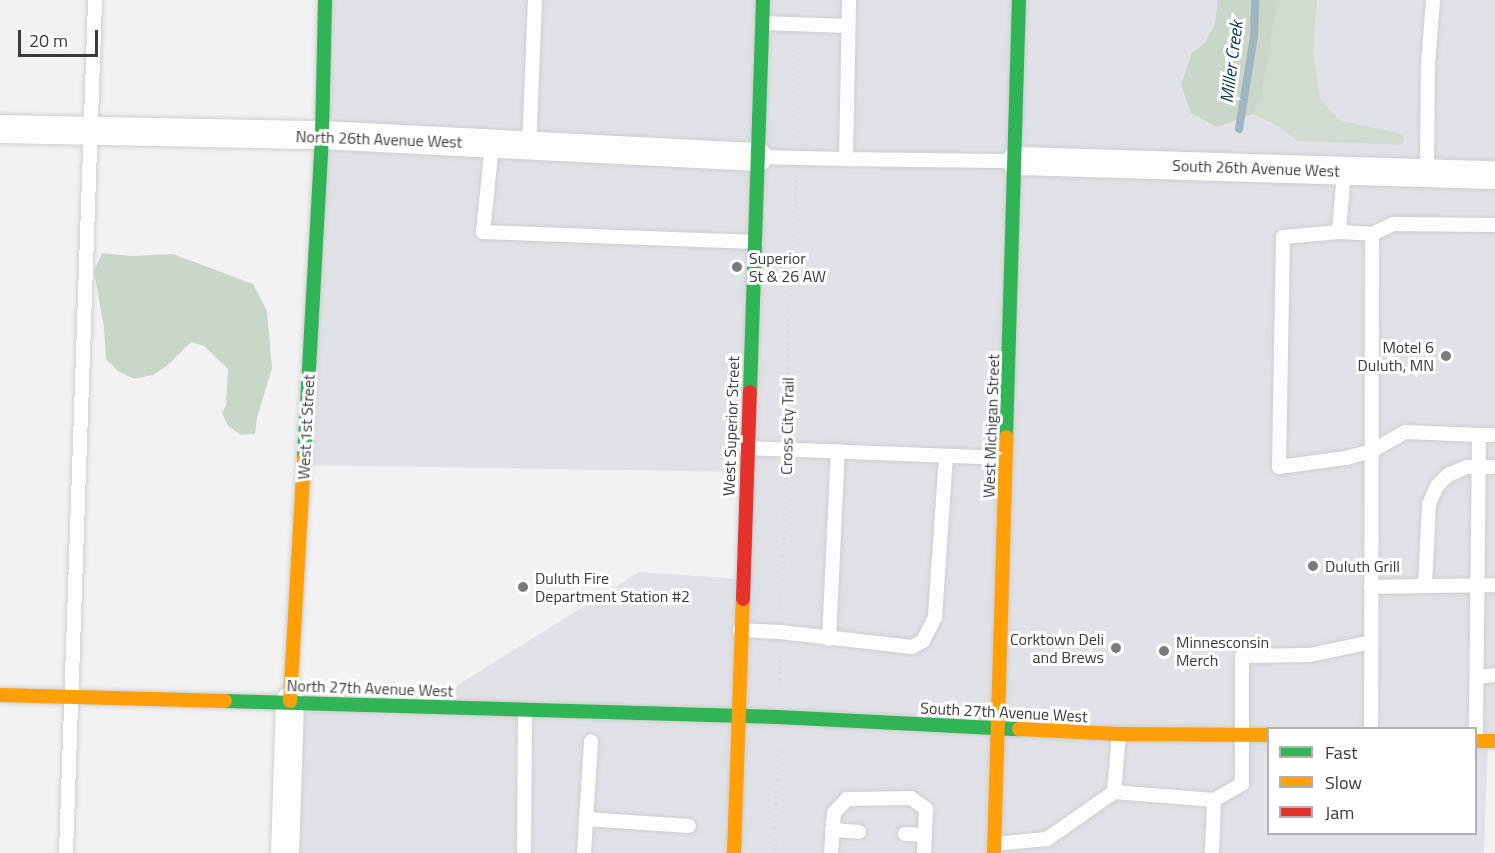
<!DOCTYPE html>
<html>
<head>
<meta charset="utf-8">
<style>
	body { margin:0 }
	#map { position:relative; width:1495px; height:853px; overflow:hidden; background:#f2f2f2; font-family:"Titillium Web",sans-serif }
	div>[style] { position:absolute }
	[style*='--x'] { left:calc(var(--x)*1px); top:calc(var(--y)*1px); width:calc(var(--w)*1px); rotate:calc(var(--a)*1deg) }
	.built>* { inset:0; background:#e1e2e7 }
	.green>* { inset:0; background:#d0dccf }
	.forest>* { inset:0; background:#c9d7c8 }
	.stream>* { height:8px; margin:-4px; padding:0 4px; transform-origin:4px; border-radius:4px; background:#9fb6c2 }
	.path>* { height:4px; margin-top:-2px; transform-origin:0; background:repeating-linear-gradient(90deg,#dededf 0 3px,transparent 0 6px) }
	.roads { filter:drop-shadow(0 0 2px #cfcfcf) drop-shadow(0 0 2px #cfcfcf) }
	.lane>* { height:14px; margin:-7px; padding:0 7px; transform-origin:7px; border-radius:7px; background:#fdfdfd }
	.street>* { height:28px; margin:-14px; padding:0 14px; transform-origin:14px; border-radius:14px; background:#fdfdfd }
	.fast>* { height:14px; margin:-7px; padding:0 7px; transform-origin:7px; border-radius:7px; background:#30b455 }
	.slow>* { height:14px; margin:-7px; padding:0 7px; transform-origin:7px; border-radius:7px; background:#ff9f0a }
	.jam>* { height:14px; margin:-7px; padding:0 7px; transform-origin:7px; border-radius:7px; background:#e5322d }
	.dots>* { width:16px; height:16px; translate:-50% -50%; box-sizing:border-box; border:3px solid #fff; border-radius:50% }
	span { translate:-50% -50%; white-space:nowrap; text-align:center; line-height:1.15; -webkit-text-stroke:6px #fff; paint-order:stroke }
	.street-label { font-size:16px; color:#3a3b3b }
	.poi-label { font-size:16px; color:#3a3b3b }
	.left { translate:0 -50%; text-align:left }
	.right { translate:-100% -50%; text-align:right }
	.water-label { font-size:18px; color:#05354a; font-style:italic }
	.legend { position:absolute; left:1267px; top:727px; width:210px; height:108px; box-sizing:border-box; background:#fff; border:2px solid #b0b1b1; margin:0; padding:8px 10px; list-style:none; font-size:18px; color:#3a3b3b }
	.legend li { display:flex; align-items:center; gap:12px; height:30px }
	.legend b { width:30px; border:2px solid #b0b1b1 }
	.scale { position:absolute; left:18px; top:30px; width:80px; height:27px; box-sizing:border-box; border:3px solid #3a3b3b; border-top:0; padding-left:8px; font-size:18px; line-height:21px; white-space:nowrap; color:#3a3b3b; -webkit-text-stroke:4px #fff; paint-order:stroke }
</style>
</head>
<body>
<div id="map">
	<div class="built">
		<i style="clip-path:polygon(evenodd,321px 0,1495px 0,1495px 741px,1488px 741px,1484px 853px,285px 853px,290px 701px,424px 706px,639px 572px,741px 579px,746px 472px,304px 465px,321px 0,1268px 728px,1476px 728px,1476px 834px,1268px 834px,1268px 728px)"></i>
	</div>
	<div class="green">
		<i style="clip-path:polygon(1278px 0,1317px 0,1313px 52px,1320px 99px,1339px 120px,1402px 134px,1404px 140px,1401px 145px,1297px 141px,1281px 128px,1253px 114px,1261px 100px)"></i>
	</div>
	<div class="forest">
		<i style="clip-path:polygon(1218px 0,1278px 0,1261px 100px,1253px 114px,1217px 127px,1191px 113px,1181px 85px,1192px 53px,1205px 43px,1215px 24px)"></i>
		<i style="clip-path:polygon(102px 253px,131px 256px,173px 254px,253px 284px,267px 311px,272px 368px,257px 418px,255px 434px,241px 435px,228px 426px,222px 413px,226px 405px,228px 369px,204px 346px,191px 342px,168px 365px,153px 375px,134px 379px,118px 371px,106px 359px,104px 328px,94px 271px)"></i>
	</div>
	<div class="stream">
		<i style="--x:1239;--y:129;--w:94;--a:-80.8"></i>
		<i style="--x:1254;--y:36;--w:36;--a:-88"></i>
	</div>
	<div class="path">
		<i style="--x:798;--y:139;--w:95;--a:-88.8"></i>
		<i style="--x:788;--y:429;--w:96;--a:-90"></i>
		<i style="--x:788;--y:333;--w:157;--a:-87.1"></i>
		<i style="--x:781;--y:612;--w:145;--a:-87.6"></i>
		<i style="--x:779;--y:687;--w:37;--a:-88"></i>
		<i style="--x:775;--y:853;--w:107;--a:-88.9"></i>
	</div>
	<div class="roads">
		<div class="lane">
			<i style="--x:762;--y:23;--w:86;--a:2"></i>
			<i style="--x:492;--y:144;--w:88;--a:95.8"></i>
			<i style="--x:483;--y:232;--w:273;--a:2.1"></i>
			<i style="--x:529;--y:149;--w:149;--a:-87.7"></i>
			<i style="--x:758;--y:157;--w:88;--a:1.3"></i>
			<i style="--x:846;--y:159;--w:159;--a:-88.9"></i>
			<i style="--x:846;--y:159;--w:169;--a:0.7"></i>
			<i style="--x:1344;--y:171;--w:61;--a:94.7"></i>
			<i style="--x:1339;--y:232;--w:33;--a:3"></i>
			<i style="--x:1372;--y:234;--w:494;--a:90.1"></i>
			<i style="--x:1427;--y:173;--w:109;--a:-89.5"></i>
			<i style="--x:1428;--y:64;--w:64;--a:-85.5"></i>
			<i style="--x:1339;--y:232;--w:56;--a:174.9"></i>
			<i style="--x:1283;--y:237;--w:230;--a:91"></i>
			<i style="--x:1279;--y:467;--w:68;--a:-7.7"></i>
			<i style="--x:1346;--y:458;--w:27;--a:-15"></i>
			<i style="--x:1372;--y:451;--w:38;--a:-30"></i>
			<i style="--x:1405;--y:432;--w:74;--a:2.3"></i>
			<i style="--x:1479;--y:435;--w:306;--a:90.6"></i>
			<i style="--x:1372;--y:234;--w:23;--a:-25"></i>
			<i style="--x:1393;--y:224;--w:102;--a:0.6"></i>
			<i style="--x:1479;--y:435;--w:16;--a:0"></i>
			<i style="--x:746;--y:448;--w:259;--a:2.2"></i>
			<i style="--x:1425;--y:586;--w:82;--a:-87.2"></i>
			<i style="--x:1429;--y:504;--w:20;--a:-66"></i>
			<i style="--x:1437;--y:486;--w:16;--a:-45"></i>
			<i style="--x:1448;--y:475;--w:21;--a:-23"></i>
			<i style="--x:1467;--y:467;--w:28;--a:0"></i>
			<i style="--x:1371;--y:587;--w:124;--a:-0.9"></i>
			<i style="--x:740;--y:630;--w:40;--a:2.9"></i>
			<i style="--x:780;--y:632;--w:133;--a:6.5"></i>
			<i style="--x:912;--y:647;--w:13;--a:-29"></i>
			<i style="--x:923;--y:641;--w:27;--a:-63"></i>
			<i style="--x:935;--y:617;--w:161;--a:-86.1"></i>
			<i style="--x:829;--y:639;--w:188;--a:-87.3"></i>
			<i style="--x:1477;--y:677;--w:18;--a:-6"></i>
			<i style="--x:1114;--y:792;--w:100;--a:4.6"></i>
			<i style="--x:1214;--y:800;--w:53;--a:92.2"></i>
			<i style="--x:1214;--y:800;--w:32;--a:-30"></i>
			<i style="--x:1242;--y:784;--w:128;--a:-90"></i>
			<i style="--x:1242;--y:656;--w:68;--a:-0.8"></i>
			<i style="--x:1310;--y:655;--w:62;--a:-12"></i>
			<i style="--x:586;--y:819;--w:103;--a:3.9"></i>
			<i style="--x:832;--y:830;--w:27;--a:4"></i>
			<i style="--x:905;--y:834;--w:20;--a:3"></i>
			<i style="--x:994;--y:844;--w:53;--a:-5.4"></i>
			<i style="--x:1047;--y:839;--w:82;--a:-35"></i>
			<i style="--x:1114;--y:792;--w:57;--a:-85"></i>
			<i style="--x:66;--y:853;--w:853;--a:-88.05"></i>
			<i style="--x:524;--y:853;--w:143;--a:-89.6"></i>
			<i style="--x:584;--y:853;--w:112;--a:-86.4"></i>
			<i style="--x:831;--y:853;--w:40;--a:-85.7"></i>
			<i style="--x:834;--y:813;--w:19;--a:-47"></i>
			<i style="--x:847;--y:799;--w:64;--a:-0.9"></i>
			<i style="--x:911;--y:798;--w:19;--a:36"></i>
			<i style="--x:926;--y:809;--w:44;--a:92.6"></i>
		</div>
		<div class="street">
			<i style="--x:0;--y:129;--w:322;--a:1.1"></i>
			<i style="--x:322;--y:135;--w:437;--a:2.9"></i>
			<i style="--x:1016;--y:161;--w:479;--a:1.7"></i>
			<i style="--x:285;--y:853;--w:152;--a:-88.1"></i>
		</div>
		<div class="fast">
			<i style="--x:750;--y:392;--w:392;--a:-88.1"></i>
			<i style="--x:1006;--y:437;--w:437;--a:-88.3"></i>
			<i style="--x:304;--y:458;--w:324;--a:-86.8"></i>
			<i style="--x:322;--y:135;--w:135;--a:-88.7"></i>
			<i style="--x:225;--y:701;--w:553;--a:1.66"></i>
			<i style="--x:778;--y:717;--w:241;--a:2.9"></i>
		</div>
		<div class="slow">
			<i style="--x:0;--y:695;--w:225;--a:1.5"></i>
			<i style="--x:290;--y:701;--w:243;--a:-86.7"></i>
			<i style="--x:1019;--y:729;--w:100;--a:2.9"></i>
			<i style="--x:1119;--y:734;--w:149;--a:0.4"></i>
			<i style="--x:1476;--y:741;--w:19;--a:0"></i>
			<i style="--x:734;--y:853;--w:254;--a:-88"></i>
			<i style="--x:994;--y:853;--w:416;--a:-88.3"></i>
		</div>
		<div class="jam">
			<i style="--x:743;--y:599;--w:207;--a:-88.1"></i>
		</div>
	</div>
	<div class="dots">
		<i style="left:737px;top:267px;background:#7a7b7b"></i>
		<i style="left:1446px;top:356px;background:#7a7b7b"></i>
		<i style="left:1313px;top:566px;background:#7a7b7b"></i>
		<i style="left:523px;top:587px;background:#7a7b7b"></i>
		<i style="left:1116px;top:648px;background:#7a7b7b"></i>
		<i style="left:1164px;top:651px;background:#7a7b7b"></i>
	</div>
	<div class="street-label">
		<span style="left:379px;top:139px;rotate:2deg">North 26th Avenue West</span>
		<span style="left:1256px;top:168px;rotate:2deg">South 26th Avenue West</span>
		<span style="left:731px;top:426px;rotate:-88deg">West Superior Street</span>
		<span style="left:787px;top:426px;rotate:-89deg">Cross City Trail</span>
		<span style="left:991px;top:426px;rotate:-88deg">West Michigan Street</span>
		<span style="left:306px;top:427px;rotate:-87deg">West 1st Street</span>
		<span style="left:370px;top:688px;rotate:2deg">North 27th Avenue West</span>
		<span style="left:1004px;top:712px;rotate:3deg">South 27th Avenue West</span>
	</div>
	<div class="poi-label">
		<span class="left" style="left:749px;top:267px">Superior<br>St &amp; 26 AW</span>
		<span class="right" style="left:1434px;top:356px">Motel 6<br>Duluth, MN</span>
		<span class="left" style="left:1325px;top:566px">Duluth Grill</span>
		<span class="left" style="left:535px;top:587px">Duluth Fire<br>Department Station #2</span>
		<span class="right" style="left:1104px;top:648px">Corktown Deli<br>and Brews</span>
		<span class="left" style="left:1176px;top:651px">Minnesconsin<br>Merch</span>
	</div>
	<div class="water-label">
		<span style="left:1232px;top:62px;rotate:-83deg">Miller Creek</span>
	</div>
	<ul class="legend">
	<li><b style="height:8px;background:#30b455"></b>Fast</li>
	<li><b style="height:8px;background:#ff9f0a"></b>Slow</li>
	<li><b style="height:8px;background:#e5322d"></b>Jam</li>
	</ul>
	<div class="scale">20 m</div>
</div>
</body>
</html>
